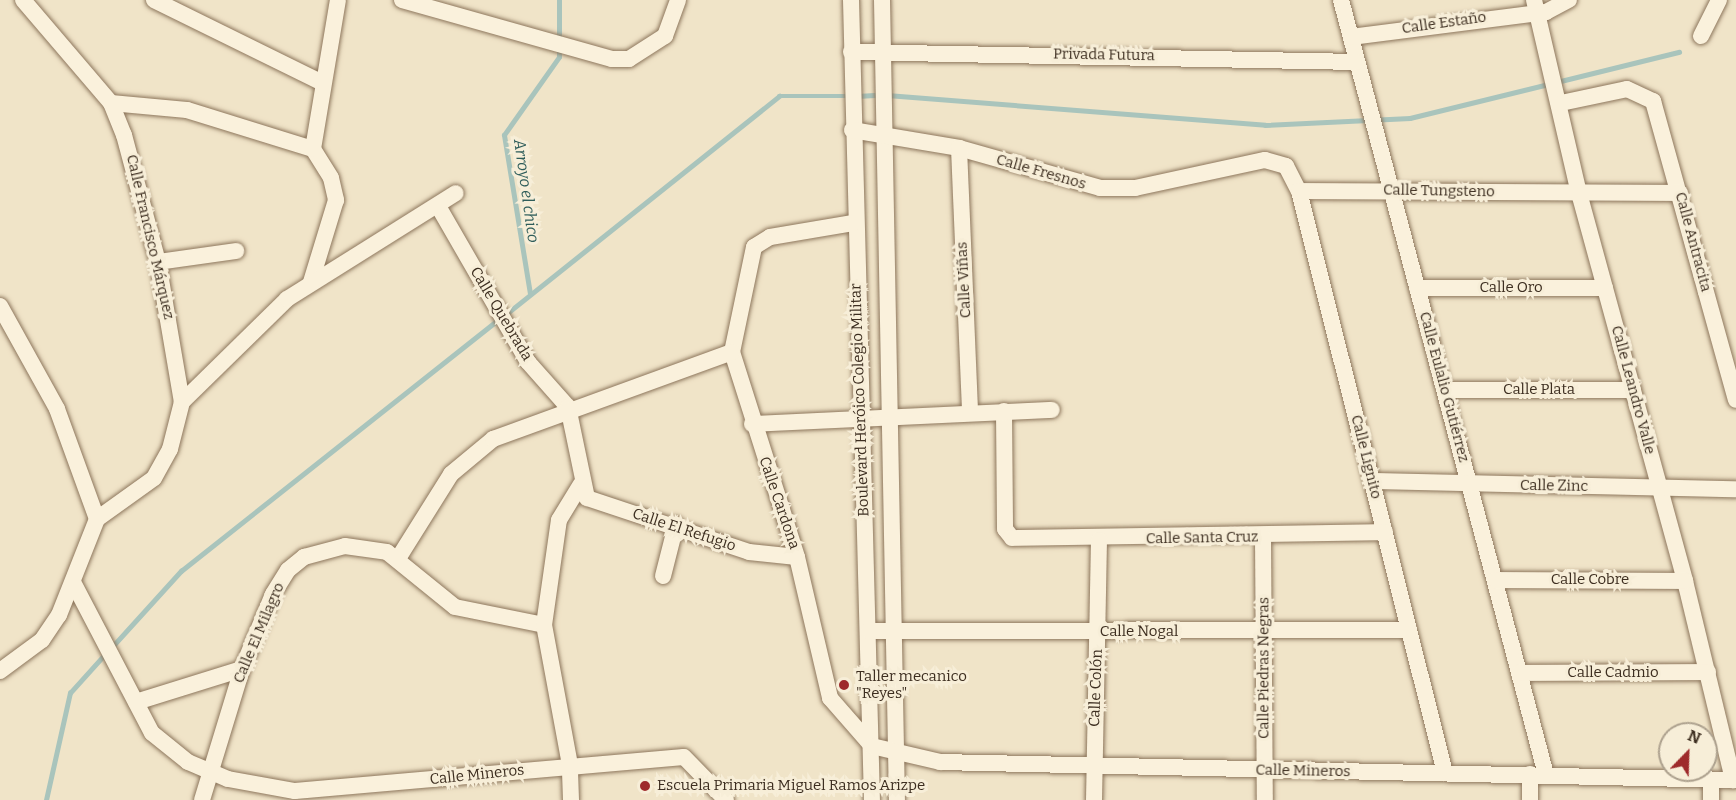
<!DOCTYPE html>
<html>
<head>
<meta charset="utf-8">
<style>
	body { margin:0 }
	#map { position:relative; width:1736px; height:800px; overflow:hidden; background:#f0e4c8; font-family:Bitter,serif }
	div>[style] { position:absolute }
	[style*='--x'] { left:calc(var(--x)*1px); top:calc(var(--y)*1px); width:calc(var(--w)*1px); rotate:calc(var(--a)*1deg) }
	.stream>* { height:4.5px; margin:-2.25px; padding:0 2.25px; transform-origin:2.25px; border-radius:2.25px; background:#a9c4bc }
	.roads { filter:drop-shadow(0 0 2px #8d765c) drop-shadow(0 0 2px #8d765c) }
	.minor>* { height:16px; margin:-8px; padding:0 8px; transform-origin:8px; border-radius:8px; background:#faf1dc }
	.dots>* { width:16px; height:16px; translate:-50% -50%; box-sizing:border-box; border:3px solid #f7eed8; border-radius:50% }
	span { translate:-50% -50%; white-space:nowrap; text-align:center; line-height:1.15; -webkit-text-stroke:6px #f7eed8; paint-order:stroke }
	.street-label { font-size:15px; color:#3d2e20 }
	.poi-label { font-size:15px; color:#3d2e20 }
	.left { translate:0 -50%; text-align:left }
	.water-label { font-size:16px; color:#2f5d5a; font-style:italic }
	.north { position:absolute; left:1658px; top:722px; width:60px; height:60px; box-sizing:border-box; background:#f7eed8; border:2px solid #ada18e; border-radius:50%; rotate:23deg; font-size:16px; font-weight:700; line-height:24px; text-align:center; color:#3d2e20 }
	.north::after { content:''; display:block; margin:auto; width:21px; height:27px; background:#9e2a2b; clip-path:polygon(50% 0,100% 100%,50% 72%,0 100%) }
</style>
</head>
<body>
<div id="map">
	<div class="stream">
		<i style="--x:559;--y:39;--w:39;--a:-90"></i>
		<i style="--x:887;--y:95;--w:379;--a:4.5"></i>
		<i style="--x:1265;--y:125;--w:145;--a:-2.8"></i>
		<i style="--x:1410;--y:118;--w:277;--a:-13.8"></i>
		<i style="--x:857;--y:96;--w:22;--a:-3"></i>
		<i style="--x:530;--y:294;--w:161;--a:-99.3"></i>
		<i style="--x:504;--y:135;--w:95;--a:-54.8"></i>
		<i style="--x:559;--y:57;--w:9;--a:-90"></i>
		<i style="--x:505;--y:315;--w:351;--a:-38.6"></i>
		<i style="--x:779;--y:96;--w:70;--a:0"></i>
		<i style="--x:112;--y:647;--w:103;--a:-47.8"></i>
		<i style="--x:181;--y:571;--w:404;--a:-38.4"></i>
		<i style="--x:46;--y:800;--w:110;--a:-77.4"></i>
		<i style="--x:70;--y:693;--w:54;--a:-48"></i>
	</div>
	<div class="roads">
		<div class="minor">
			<i style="--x:23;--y:0;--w:135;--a:49.5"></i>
			<i style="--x:111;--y:103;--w:35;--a:68"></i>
			<i style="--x:124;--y:135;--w:131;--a:75"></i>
			<i style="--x:158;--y:262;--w:142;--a:80.3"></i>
			<i style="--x:154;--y:0;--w:186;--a:26.2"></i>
			<i style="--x:402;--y:0;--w:218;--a:15.7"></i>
			<i style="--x:612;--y:59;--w:17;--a:0"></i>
			<i style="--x:629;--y:59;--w:43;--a:-32.6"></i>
			<i style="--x:665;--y:36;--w:38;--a:-70"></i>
			<i style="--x:851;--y:0;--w:800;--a:88.5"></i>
			<i style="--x:882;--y:0;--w:800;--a:88.93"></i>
			<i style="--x:1341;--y:0;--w:802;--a:75.18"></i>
			<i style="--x:1534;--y:0;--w:198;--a:76.9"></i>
			<i style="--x:1579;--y:193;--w:402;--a:74.7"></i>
			<i style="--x:1685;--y:581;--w:205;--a:76.4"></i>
			<i style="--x:1701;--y:36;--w:40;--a:-63.4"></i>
			<i style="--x:1351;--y:37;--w:197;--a:-7.3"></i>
			<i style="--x:1546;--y:12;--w:26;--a:-28"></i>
			<i style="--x:851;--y:52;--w:505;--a:1.13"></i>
			<i style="--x:111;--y:103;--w:76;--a:5.3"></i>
			<i style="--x:187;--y:110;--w:132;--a:17.2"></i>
			<i style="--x:313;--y:149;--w:34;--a:58"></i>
			<i style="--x:331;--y:178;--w:23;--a:77"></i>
			<i style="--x:336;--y:200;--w:86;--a:107"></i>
			<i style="--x:1561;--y:103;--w:67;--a:-12"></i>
			<i style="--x:1627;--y:89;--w:29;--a:25"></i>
			<i style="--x:1653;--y:101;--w:310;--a:74.5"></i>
			<i style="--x:852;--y:130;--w:109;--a:9.5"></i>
			<i style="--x:959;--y:148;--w:147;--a:15.8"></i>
			<i style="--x:1100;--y:188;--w:35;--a:0"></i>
			<i style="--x:1135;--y:188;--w:133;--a:-12.2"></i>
			<i style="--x:1265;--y:160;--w:22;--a:16"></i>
			<i style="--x:1286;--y:166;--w:28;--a:63"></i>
			<i style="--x:1299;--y:191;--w:600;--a:75.92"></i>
			<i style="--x:959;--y:148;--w:265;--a:87.6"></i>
			<i style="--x:313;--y:149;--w:151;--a:-80.5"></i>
			<i style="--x:1299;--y:191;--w:381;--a:0.3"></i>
			<i style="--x:438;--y:206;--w:180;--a:60"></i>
			<i style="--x:528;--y:362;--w:60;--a:48.4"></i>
			<i style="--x:568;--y:407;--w:93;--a:78.2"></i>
			<i style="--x:587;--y:498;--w:171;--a:18.4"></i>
			<i style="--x:749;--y:552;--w:48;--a:5.9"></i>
			<i style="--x:853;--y:223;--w:84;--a:170.4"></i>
			<i style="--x:770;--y:237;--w:19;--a:148"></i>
			<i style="--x:754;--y:247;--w:107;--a:101.8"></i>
			<i style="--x:732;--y:352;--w:215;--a:72.4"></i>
			<i style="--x:797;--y:557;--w:145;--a:76.8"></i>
			<i style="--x:830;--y:698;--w:64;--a:48.8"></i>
			<i style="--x:872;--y:746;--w:70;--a:13.2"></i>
			<i style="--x:940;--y:762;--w:796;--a:1.3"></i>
			<i style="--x:158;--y:262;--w:79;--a:-8"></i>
			<i style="--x:1417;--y:288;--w:188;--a:0"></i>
			<i style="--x:0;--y:306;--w:118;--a:61"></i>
			<i style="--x:57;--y:409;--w:117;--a:70"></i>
			<i style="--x:1445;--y:390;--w:188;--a:0"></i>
			<i style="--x:1004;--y:411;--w:118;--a:89.5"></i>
			<i style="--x:1005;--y:529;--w:11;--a:52"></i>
			<i style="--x:1012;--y:538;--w:373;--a:-0.9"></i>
			<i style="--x:752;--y:424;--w:300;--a:-2.7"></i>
			<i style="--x:1372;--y:481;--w:364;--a:1.3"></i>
			<i style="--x:1263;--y:537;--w:263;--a:89.6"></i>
			<i style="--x:399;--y:557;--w:98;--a:-57.9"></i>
			<i style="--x:451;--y:474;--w:55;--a:-39.8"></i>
			<i style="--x:493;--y:439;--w:254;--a:-20"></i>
			<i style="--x:663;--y:576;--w:53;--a:-75.7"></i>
			<i style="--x:1496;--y:580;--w:189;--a:0.3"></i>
			<i style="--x:74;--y:584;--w:168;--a:62.4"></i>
			<i style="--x:152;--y:733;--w:46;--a:38.9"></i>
			<i style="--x:188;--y:762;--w:43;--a:23"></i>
			<i style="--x:228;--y:779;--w:68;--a:10.2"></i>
			<i style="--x:295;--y:791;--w:390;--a:-5"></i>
			<i style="--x:684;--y:757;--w:60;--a:45.7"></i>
			<i style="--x:869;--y:631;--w:540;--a:-0.11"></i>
			<i style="--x:0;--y:671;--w:52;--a:-36.4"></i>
			<i style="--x:42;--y:640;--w:30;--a:-56"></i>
			<i style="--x:59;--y:615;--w:103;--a:-68.4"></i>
			<i style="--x:97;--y:519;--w:70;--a:-35.7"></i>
			<i style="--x:154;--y:478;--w:33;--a:-61"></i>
			<i style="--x:170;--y:449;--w:49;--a:-75.7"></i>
			<i style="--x:182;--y:402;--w:147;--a:-44.4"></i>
			<i style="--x:287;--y:299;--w:199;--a:-32.1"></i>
			<i style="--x:1519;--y:673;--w:189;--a:-0.3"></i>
			<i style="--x:136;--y:702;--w:111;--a:-17.3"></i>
			<i style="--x:1530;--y:774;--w:26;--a:90"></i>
			<i style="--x:1711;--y:780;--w:20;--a:90"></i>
			<i style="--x:202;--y:800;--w:137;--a:-73"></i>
			<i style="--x:242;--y:669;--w:81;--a:-67.5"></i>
			<i style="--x:273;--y:594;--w:28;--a:-58"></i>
			<i style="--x:288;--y:570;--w:21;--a:-39"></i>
			<i style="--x:304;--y:557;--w:42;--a:-15"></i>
			<i style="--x:345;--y:546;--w:42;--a:8.1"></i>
			<i style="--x:387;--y:552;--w:87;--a:39"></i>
			<i style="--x:455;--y:607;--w:91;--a:11.4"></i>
			<i style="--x:571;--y:800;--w:35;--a:-92"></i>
			<i style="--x:570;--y:765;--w:142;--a:-100.5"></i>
			<i style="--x:544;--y:625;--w:106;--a:-81.9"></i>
			<i style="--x:559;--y:520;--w:42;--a:-58.6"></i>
			<i style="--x:1094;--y:800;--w:260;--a:-88.9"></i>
		</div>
	</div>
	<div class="dots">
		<i style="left:844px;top:685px;background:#9e2a2b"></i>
		<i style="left:645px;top:786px;background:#9e2a2b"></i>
	</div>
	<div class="street-label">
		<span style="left:1444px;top:23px;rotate:-8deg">Calle Estaño</span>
		<span style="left:1104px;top:55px;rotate:1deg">Privada Futura</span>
		<span style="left:1041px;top:172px;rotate:16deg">Calle Fresnos</span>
		<span style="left:1439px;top:191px;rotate:1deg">Calle Tungsteno</span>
		<span style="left:150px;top:237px;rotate:77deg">Calle Francisco Márquez</span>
		<span style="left:1693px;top:242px;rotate:75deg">Calle Antracita</span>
		<span style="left:964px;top:280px;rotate:-93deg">Calle Viñas</span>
		<span style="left:1511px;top:288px">Calle Oro</span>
		<span style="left:501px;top:314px;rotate:59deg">Calle Quebrada</span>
		<span style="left:1444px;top:387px;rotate:75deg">Calle Eulalio Gutiérrez</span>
		<span style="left:1539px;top:390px">Calle Plata</span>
		<span style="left:1633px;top:390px;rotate:75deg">Calle Leandro Valle</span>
		<span style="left:860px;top:400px;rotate:-92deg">Boulevard Heróico Colegio Militar</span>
		<span style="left:1366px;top:457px;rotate:76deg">Calle Lignito</span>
		<span style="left:1554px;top:486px;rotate:1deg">Calle Zinc</span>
		<span style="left:779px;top:503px;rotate:71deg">Calle Cardona</span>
		<span style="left:684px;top:530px;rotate:18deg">Calle El Refugio</span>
		<span style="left:1202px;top:538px;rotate:-1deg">Calle Santa Cruz</span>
		<span style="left:1590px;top:580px">Calle Cobre</span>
		<span style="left:1139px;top:632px">Calle Nogal</span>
		<span style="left:259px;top:633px;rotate:-67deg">Calle El Milagro</span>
		<span style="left:1264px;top:668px;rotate:-90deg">Calle Piedras Negras</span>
		<span style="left:1613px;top:673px">Calle Cadmio</span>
		<span style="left:1096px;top:688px;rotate:-88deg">Calle Colón</span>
		<span style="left:1303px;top:771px;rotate:1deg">Calle Mineros</span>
		<span style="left:477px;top:775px;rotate:-6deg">Calle Mineros</span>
	</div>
	<div class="poi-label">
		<span class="left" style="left:856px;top:685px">Taller mecanico<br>"Reyes"</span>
		<span class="left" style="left:657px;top:786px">Escuela Primaria Miguel Ramos Arizpe</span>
	</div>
	<div class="water-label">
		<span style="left:526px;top:191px;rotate:82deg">Arroyo el chico</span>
	</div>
	<div class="north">N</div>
</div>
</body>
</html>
